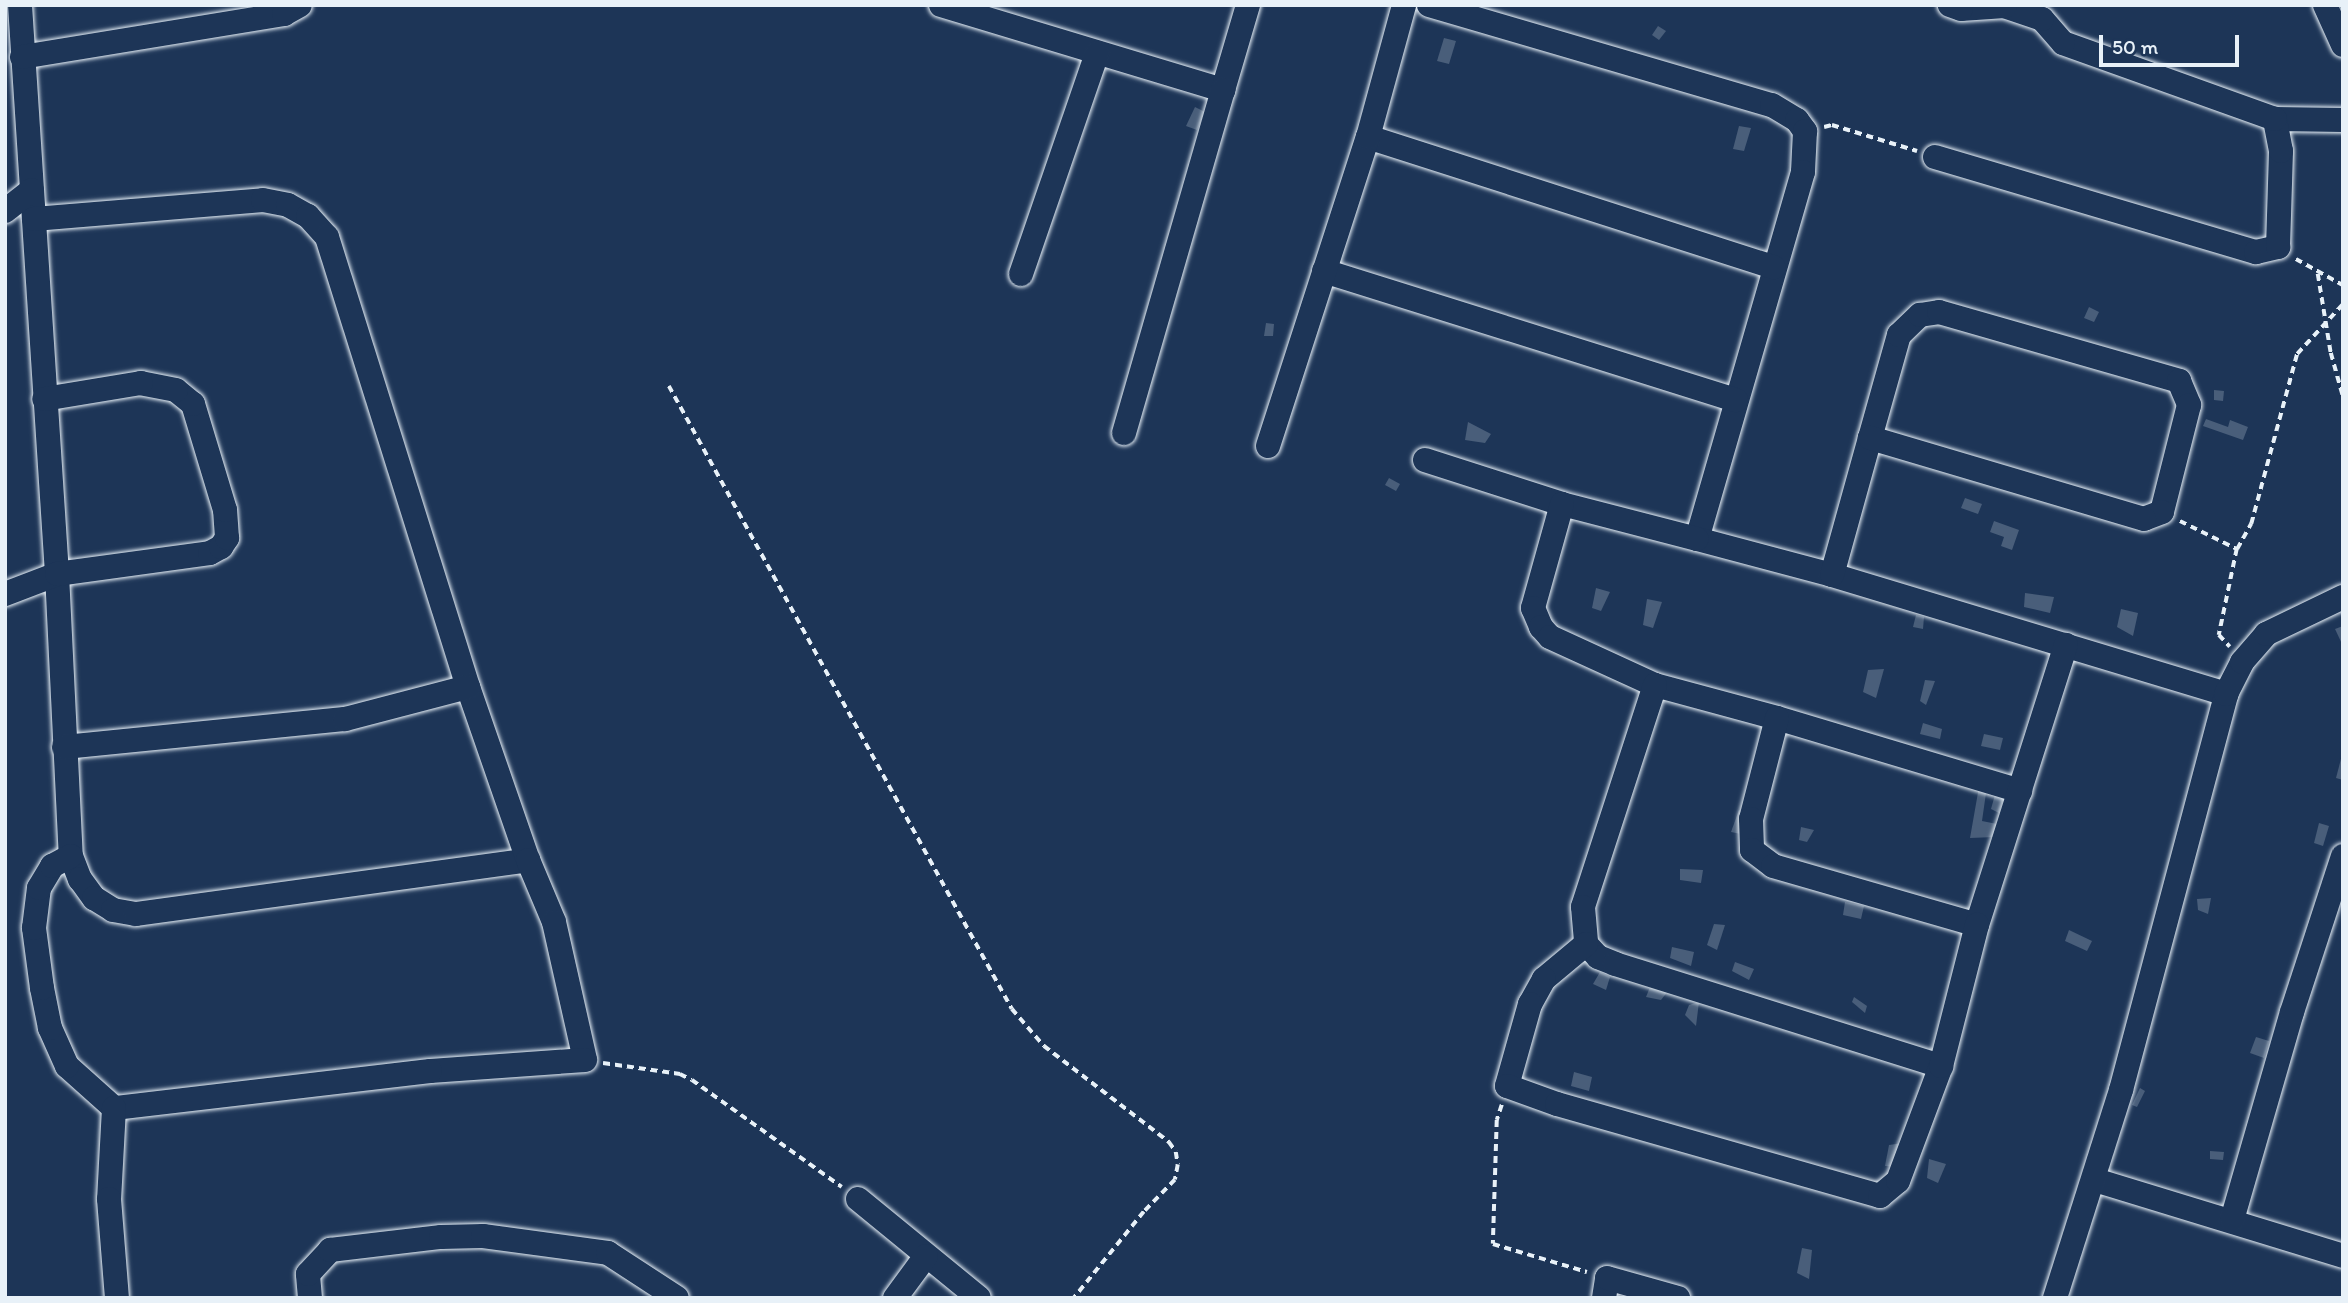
<!DOCTYPE html>
<html>
<head>
<meta charset="utf-8">
<style>
	body { margin:0 }
	#map { position:relative; width:2348px; height:1303px; overflow:hidden; background:#1d3557; font-family:Itim,sans-serif }
	div>[style] { position:absolute }
	[style*='--x'] { left:calc(var(--x)*1px); top:calc(var(--y)*1px); width:calc(var(--w)*1px); rotate:calc(var(--a)*1deg) }
	.building>* { inset:0; background:#495e7a }
	.path>* { height:3.5px; margin-top:-1.75px; transform-origin:0; background:repeating-linear-gradient(90deg,#e8f1f8 0 7px,transparent 0 12px) }
	.roads { filter:drop-shadow(0 0 2px #e8f1f8) drop-shadow(0 0 2px #e8f1f8) }
	.minor>* { height:24px; margin:-12px; padding:0 12px; transform-origin:12px; border-radius:12px; background:#1d3557 }
	span { translate:-50% -50%; white-space:nowrap; text-align:center; line-height:1.15; -webkit-text-stroke:7px #1d3557; paint-order:stroke }
	.frame { position:absolute; inset:0; border:7px solid #e8f1f8; pointer-events:none }
	.scale { position:absolute; left:2099px; top:35px; width:140px; height:32px; box-sizing:border-box; border:4px solid #e8f1f8; border-top:0; padding-left:9px; font-size:21px; line-height:24px; white-space:nowrap; color:#e8f1f8; -webkit-text-stroke:5px #1d3557; paint-order:stroke }
</style>
</head>
<body>
<div id="map">
	<div class="building">
		<i style="clip-path:polygon(1658px 26px,1666px 31px,1659px 40px,1652px 35px)"></i>
		<i style="clip-path:polygon(1444px 38px,1456px 41px,1449px 64px,1437px 61px)"></i>
		<i style="clip-path:polygon(1195px 107px,1205px 112px,1197px 130px,1186px 126px)"></i>
		<i style="clip-path:polygon(1739px 126px,1751px 128px,1744px 151px,1733px 149px)"></i>
		<i style="clip-path:polygon(2089px 307px,2099px 312px,2094px 322px,2084px 318px)"></i>
		<i style="clip-path:polygon(1266px 323px,1274px 324px,1273px 336px,1264px 336px)"></i>
		<i style="clip-path:polygon(2214px 390px,2224px 391px,2223px 401px,2214px 400px)"></i>
		<i style="clip-path:polygon(2206px 419px,2228px 427px,2230px 420px,2248px 427px,2243px 440px,2203px 426px)"></i>
		<i style="clip-path:polygon(1468px 422px,1491px 434px,1485px 443px,1465px 440px)"></i>
		<i style="clip-path:polygon(1389px 478px,1400px 484px,1396px 491px,1385px 485px)"></i>
		<i style="clip-path:polygon(1965px 498px,1982px 504px,1978px 514px,1961px 508px)"></i>
		<i style="clip-path:polygon(1994px 521px,2019px 530px,2012px 550px,2001px 546px,2004px 537px,1990px 532px)"></i>
		<i style="clip-path:polygon(1596px 588px,1610px 592px,1601px 611px,1592px 608px)"></i>
		<i style="clip-path:polygon(2025px 593px,2054px 597px,2050px 613px,2024px 607px)"></i>
		<i style="clip-path:polygon(1647px 599px,1662px 602px,1653px 628px,1643px 625px)"></i>
		<i style="clip-path:polygon(2121px 609px,2138px 613px,2133px 636px,2117px 627px)"></i>
		<i style="clip-path:polygon(1916px 615px,1924px 617px,1923px 629px,1913px 627px)"></i>
		<i style="clip-path:polygon(2343px 626px,2343px 646px,2335px 629px)"></i>
		<i style="clip-path:polygon(1884px 669px,1876px 698px,1863px 692px,1868px 670px)"></i>
		<i style="clip-path:polygon(1925px 680px,1935px 681px,1926px 705px,1920px 701px)"></i>
		<i style="clip-path:polygon(1923px 723px,1942px 729px,1940px 739px,1920px 734px)"></i>
		<i style="clip-path:polygon(1984px 734px,2003px 738px,2000px 750px,1981px 746px)"></i>
		<i style="clip-path:polygon(2342px 755px,2343px 755px,2343px 780px,2336px 778px)"></i>
		<i style="clip-path:polygon(1980px 781px,1987px 786px,1982px 821px,1997px 824px,1995px 837px,1970px 838px)"></i>
		<i style="clip-path:polygon(1996px 791px,2005px 793px,1999px 813px,1991px 809px)"></i>
		<i style="clip-path:polygon(1739px 810px,1746px 814px,1741px 834px,1731px 832px)"></i>
		<i style="clip-path:polygon(2319px 823px,2329px 826px,2323px 846px,2314px 843px)"></i>
		<i style="clip-path:polygon(1801px 827px,1814px 830px,1807px 842px,1799px 840px)"></i>
		<i style="clip-path:polygon(1680px 869px,1703px 870px,1701px 883px,1680px 880px)"></i>
		<i style="clip-path:polygon(2211px 898px,2208px 914px,2198px 910px,2197px 899px)"></i>
		<i style="clip-path:polygon(1845px 902px,1864px 906px,1861px 919px,1843px 915px)"></i>
		<i style="clip-path:polygon(1714px 924px,1725px 925px,1717px 950px,1707px 945px)"></i>
		<i style="clip-path:polygon(2069px 930px,2092px 941px,2087px 951px,2065px 941px)"></i>
		<i style="clip-path:polygon(1672px 947px,1694px 952px,1691px 966px,1670px 958px)"></i>
		<i style="clip-path:polygon(1735px 962px,1754px 969px,1749px 980px,1732px 971px)"></i>
		<i style="clip-path:polygon(1600px 972px,1610px 977px,1606px 990px,1593px 984px)"></i>
		<i style="clip-path:polygon(1650px 987px,1668px 991px,1661px 1000px,1646px 997px)"></i>
		<i style="clip-path:polygon(1854px 997px,1867px 1006px,1865px 1013px,1852px 1002px)"></i>
		<i style="clip-path:polygon(1699px 1002px,1696px 1026px,1685px 1015px,1689px 1005px)"></i>
		<i style="clip-path:polygon(2256px 1037px,2269px 1041px,2264px 1058px,2250px 1053px)"></i>
		<i style="clip-path:polygon(1574px 1072px,1592px 1077px,1589px 1091px,1571px 1086px)"></i>
		<i style="clip-path:polygon(2140px 1088px,2145px 1091px,2137px 1107px,2132px 1105px)"></i>
		<i style="clip-path:polygon(1903px 1143px,1896px 1167px,1885px 1166px,1889px 1145px)"></i>
		<i style="clip-path:polygon(2210px 1151px,2224px 1152px,2223px 1160px,2210px 1159px)"></i>
		<i style="clip-path:polygon(1929px 1159px,1946px 1164px,1938px 1183px,1927px 1178px)"></i>
		<i style="clip-path:polygon(1802px 1248px,1812px 1250px,1809px 1279px,1797px 1273px)"></i>
	</div>
	<div class="path">
		<i style="--x:1824;--y:127;--w:8;--a:-14"></i>
		<i style="--x:1832;--y:125;--w:89;--a:17"></i>
		<i style="--x:2296;--y:259;--w:54;--a:29"></i>
		<i style="--x:2318;--y:274;--w:80;--a:80.7"></i>
		<i style="--x:2331;--y:353;--w:45;--a:74.4"></i>
		<i style="--x:669;--y:386;--w:711;--a:61.16"></i>
		<i style="--x:1012;--y:1009;--w:49;--a:49.1"></i>
		<i style="--x:1044;--y:1046;--w:158;--a:37.5"></i>
		<i style="--x:1169;--y:1142;--w:12;--a:55"></i>
		<i style="--x:1176;--y:1152;--w:13;--a:81"></i>
		<i style="--x:1178;--y:1165;--w:15;--a:101"></i>
		<i style="--x:1175;--y:1180;--w:45;--a:134.1"></i>
		<i style="--x:1144;--y:1212;--w:111;--a:129.1"></i>
		<i style="--x:2180;--y:521;--w:64;--a:26.2"></i>
		<i style="--x:2237;--y:549;--w:88;--a:101.8"></i>
		<i style="--x:2219;--y:635;--w:16;--a:47"></i>
		<i style="--x:2237;--y:549;--w:29;--a:-61"></i>
		<i style="--x:2251;--y:524;--w:176;--a:-74.9"></i>
		<i style="--x:2297;--y:354;--w:68;--a:-47.4"></i>
		<i style="--x:603;--y:1063;--w:78;--a:8.1"></i>
		<i style="--x:680;--y:1074;--w:13;--a:27"></i>
		<i style="--x:692;--y:1080;--w:184;--a:35.5"></i>
		<i style="--x:1502;--y:1105;--w:16;--a:108"></i>
		<i style="--x:1497;--y:1120;--w:124;--a:91.8"></i>
		<i style="--x:1493;--y:1244;--w:98;--a:16.6"></i>
	</div>
	<div class="roads">
		<div class="minor">
			<i style="--x:20;--y:5;--w:570;--a:86.28"></i>
			<i style="--x:57;--y:574;--w:282;--a:87.2"></i>
			<i style="--x:71;--y:856;--w:25;--a:69"></i>
			<i style="--x:80;--y:879;--w:24;--a:54"></i>
			<i style="--x:94;--y:898;--w:22;--a:32"></i>
			<i style="--x:113;--y:910;--w:23;--a:10"></i>
			<i style="--x:136;--y:914;--w:396;--a:-7.8"></i>
			<i style="--x:941;--y:5;--w:295;--a:16.8"></i>
			<i style="--x:1223;--y:90;--w:89;--a:-73.6"></i>
			<i style="--x:1429;--y:5;--w:357;--a:16.3"></i>
			<i style="--x:1772;--y:105;--w:29;--a:31"></i>
			<i style="--x:1797;--y:120;--w:14;--a:54"></i>
			<i style="--x:1805;--y:131;--w:41;--a:92.8"></i>
			<i style="--x:1803;--y:172;--w:382;--a:106.1"></i>
			<i style="--x:1697;--y:539;--w:140;--a:14.9"></i>
			<i style="--x:1832;--y:575;--w:412;--a:16.8"></i>
			<i style="--x:2325;--y:5;--w:44;--a:65.8"></i>
			<i style="--x:22;--y:57;--w:266;--a:-9.3"></i>
			<i style="--x:284;--y:14;--w:18;--a:-29"></i>
			<i style="--x:2275;--y:119;--w:68;--a:0.8"></i>
			<i style="--x:1368;--y:137;--w:426;--a:17.8"></i>
			<i style="--x:1935;--y:157;--w:335;--a:16.5"></i>
			<i style="--x:2256;--y:252;--w:23;--a:-13"></i>
			<i style="--x:2278;--y:247;--w:96;--a:-88.2"></i>
			<i style="--x:2281;--y:151;--w:33;--a:-101"></i>
			<i style="--x:2275;--y:119;--w:225;--a:-160.3"></i>
			<i style="--x:2063;--y:43;--w:32;--a:-131"></i>
			<i style="--x:2042;--y:19;--w:39;--a:-161"></i>
			<i style="--x:2005;--y:6;--w:44;--a:176.1"></i>
			<i style="--x:1961;--y:9;--w:12;--a:-160"></i>
			<i style="--x:5;--y:211;--w:34;--a:-38"></i>
			<i style="--x:34;--y:219;--w:230;--a:-4.7"></i>
			<i style="--x:263;--y:200;--w:25;--a:11"></i>
			<i style="--x:288;--y:205;--w:23;--a:29"></i>
			<i style="--x:308;--y:216;--w:28;--a:48"></i>
			<i style="--x:327;--y:237;--w:472;--a:72.6"></i>
			<i style="--x:468;--y:687;--w:183;--a:70.9"></i>
			<i style="--x:528;--y:860;--w:67;--a:67.2"></i>
			<i style="--x:554;--y:922;--w:141;--a:77.3"></i>
			<i style="--x:585;--y:1060;--w:155;--a:175.9"></i>
			<i style="--x:430;--y:1071;--w:318;--a:173.3"></i>
			<i style="--x:114;--y:1108;--w:63;--a:-138.2"></i>
			<i style="--x:67;--y:1066;--w:42;--a:-114.1"></i>
			<i style="--x:50;--y:1028;--w:41;--a:-101.3"></i>
			<i style="--x:42;--y:988;--w:61;--a:-97.6"></i>
			<i style="--x:34;--y:928;--w:40;--a:-82.9"></i>
			<i style="--x:39;--y:888;--w:26;--a:-59"></i>
			<i style="--x:52;--y:866;--w:21;--a:-28"></i>
			<i style="--x:1324;--y:271;--w:432;--a:17.4"></i>
			<i style="--x:1021;--y:274;--w:234;--a:-71"></i>
			<i style="--x:1124;--y:433;--w:357;--a:-73.9"></i>
			<i style="--x:1268;--y:446;--w:325;--a:-72.1"></i>
			<i style="--x:1368;--y:137;--w:137;--a:-74.7"></i>
			<i style="--x:1425;--y:460;--w:144;--a:17.8"></i>
			<i style="--x:1562;--y:504;--w:139;--a:14.5"></i>
			<i style="--x:1562;--y:504;--w:108;--a:105.6"></i>
			<i style="--x:1533;--y:608;--w:21;--a:67"></i>
			<i style="--x:1541;--y:627;--w:13;--a:48"></i>
			<i style="--x:1550;--y:637;--w:115;--a:24.6"></i>
			<i style="--x:1655;--y:685;--w:126;--a:15.1"></i>
			<i style="--x:1777;--y:718;--w:254;--a:16.7"></i>
			<i style="--x:1832;--y:575;--w:142;--a:-74.5"></i>
			<i style="--x:1870;--y:438;--w:107;--a:-74.3"></i>
			<i style="--x:1899;--y:335;--w:29;--a:-44"></i>
			<i style="--x:1920;--y:315;--w:19;--a:-9"></i>
			<i style="--x:1939;--y:312;--w:250;--a:16"></i>
			<i style="--x:2179;--y:381;--w:26;--a:67"></i>
			<i style="--x:2189;--y:405;--w:110;--a:104.2"></i>
			<i style="--x:2162;--y:512;--w:19;--a:159"></i>
			<i style="--x:2144;--y:519;--w:286;--a:-163.5"></i>
			<i style="--x:5;--y:594;--w:56;--a:-21"></i>
			<i style="--x:57;--y:574;--w:154;--a:-7.8"></i>
			<i style="--x:210;--y:553;--w:13;--a:-29"></i>
			<i style="--x:221;--y:547;--w:11;--a:-56"></i>
			<i style="--x:227;--y:538;--w:28;--a:-94"></i>
			<i style="--x:225;--y:510;--w:111;--a:-106.8"></i>
			<i style="--x:193;--y:404;--w:22;--a:-141"></i>
			<i style="--x:176;--y:390;--w:36;--a:-169"></i>
			<i style="--x:141;--y:383;--w:98;--a:170.6"></i>
			<i style="--x:1655;--y:685;--w:233;--a:108"></i>
			<i style="--x:1583;--y:907;--w:37;--a:85"></i>
			<i style="--x:1586;--y:944;--w:18;--a:47"></i>
			<i style="--x:1598;--y:957;--w:18;--a:22"></i>
			<i style="--x:1615;--y:964;--w:342;--a:17.4"></i>
			<i style="--x:1777;--y:718;--w:104;--a:104.4"></i>
			<i style="--x:1751;--y:819;--w:31;--a:88"></i>
			<i style="--x:1752;--y:850;--w:26;--a:37"></i>
			<i style="--x:1773;--y:866;--w:212;--a:16.1"></i>
			<i style="--x:1977;--y:925;--w:294;--a:-72.4"></i>
			<i style="--x:64;--y:747;--w:282;--a:-5.7"></i>
			<i style="--x:345;--y:719;--w:127;--a:-14.6"></i>
			<i style="--x:1586;--y:944;--w:55;--a:140.2"></i>
			<i style="--x:1544;--y:979;--w:29;--a:119"></i>
			<i style="--x:1530;--y:1004;--w:85;--a:105.7"></i>
			<i style="--x:1507;--y:1086;--w:53;--a:19.8"></i>
			<i style="--x:1557;--y:1104;--w:336;--a:15.9"></i>
			<i style="--x:1880;--y:1196;--w:23;--a:-40"></i>
			<i style="--x:1898;--y:1181;--w:123;--a:-69.5"></i>
			<i style="--x:1941;--y:1066;--w:146;--a:-75.7"></i>
			<i style="--x:114;--y:1108;--w:91;--a:93.1"></i>
			<i style="--x:109;--y:1199;--w:99;--a:85.4"></i>
			<i style="--x:2095;--y:1180;--w:259;--a:17"></i>
			<i style="--x:858;--y:1199;--w:156;--a:39.3"></i>
			<i style="--x:2232;--y:1220;--w:216;--a:-73.9"></i>
			<i style="--x:2292;--y:1012;--w:164;--a:-71.9"></i>
			<i style="--x:310;--y:1298;--w:24;--a:-95"></i>
			<i style="--x:308;--y:1274;--w:33;--a:-47"></i>
			<i style="--x:330;--y:1250;--w:112;--a:-6.7"></i>
			<i style="--x:441;--y:1237;--w:42;--a:-1.4"></i>
			<i style="--x:483;--y:1236;--w:126;--a:7.7"></i>
			<i style="--x:608;--y:1253;--w:82;--a:33.1"></i>
			<i style="--x:895;--y:1298;--w:52;--a:-53.6"></i>
			<i style="--x:1604;--y:1298;--w:20;--a:-81"></i>
			<i style="--x:1607;--y:1278;--w:74;--a:15.7"></i>
			<i style="--x:2055;--y:1298;--w:218;--a:-72.4"></i>
			<i style="--x:2121;--y:1090;--w:410;--a:-75.1"></i>
			<i style="--x:2226;--y:694;--w:36;--a:-63"></i>
			<i style="--x:2242;--y:662;--w:37;--a:-49"></i>
			<i style="--x:2266;--y:634;--w:85;--a:-25.7"></i>
		</div>
	</div>
	<div class="frame"></div>
	<div class="scale">50 m</div>
</div>
</body>
</html>
